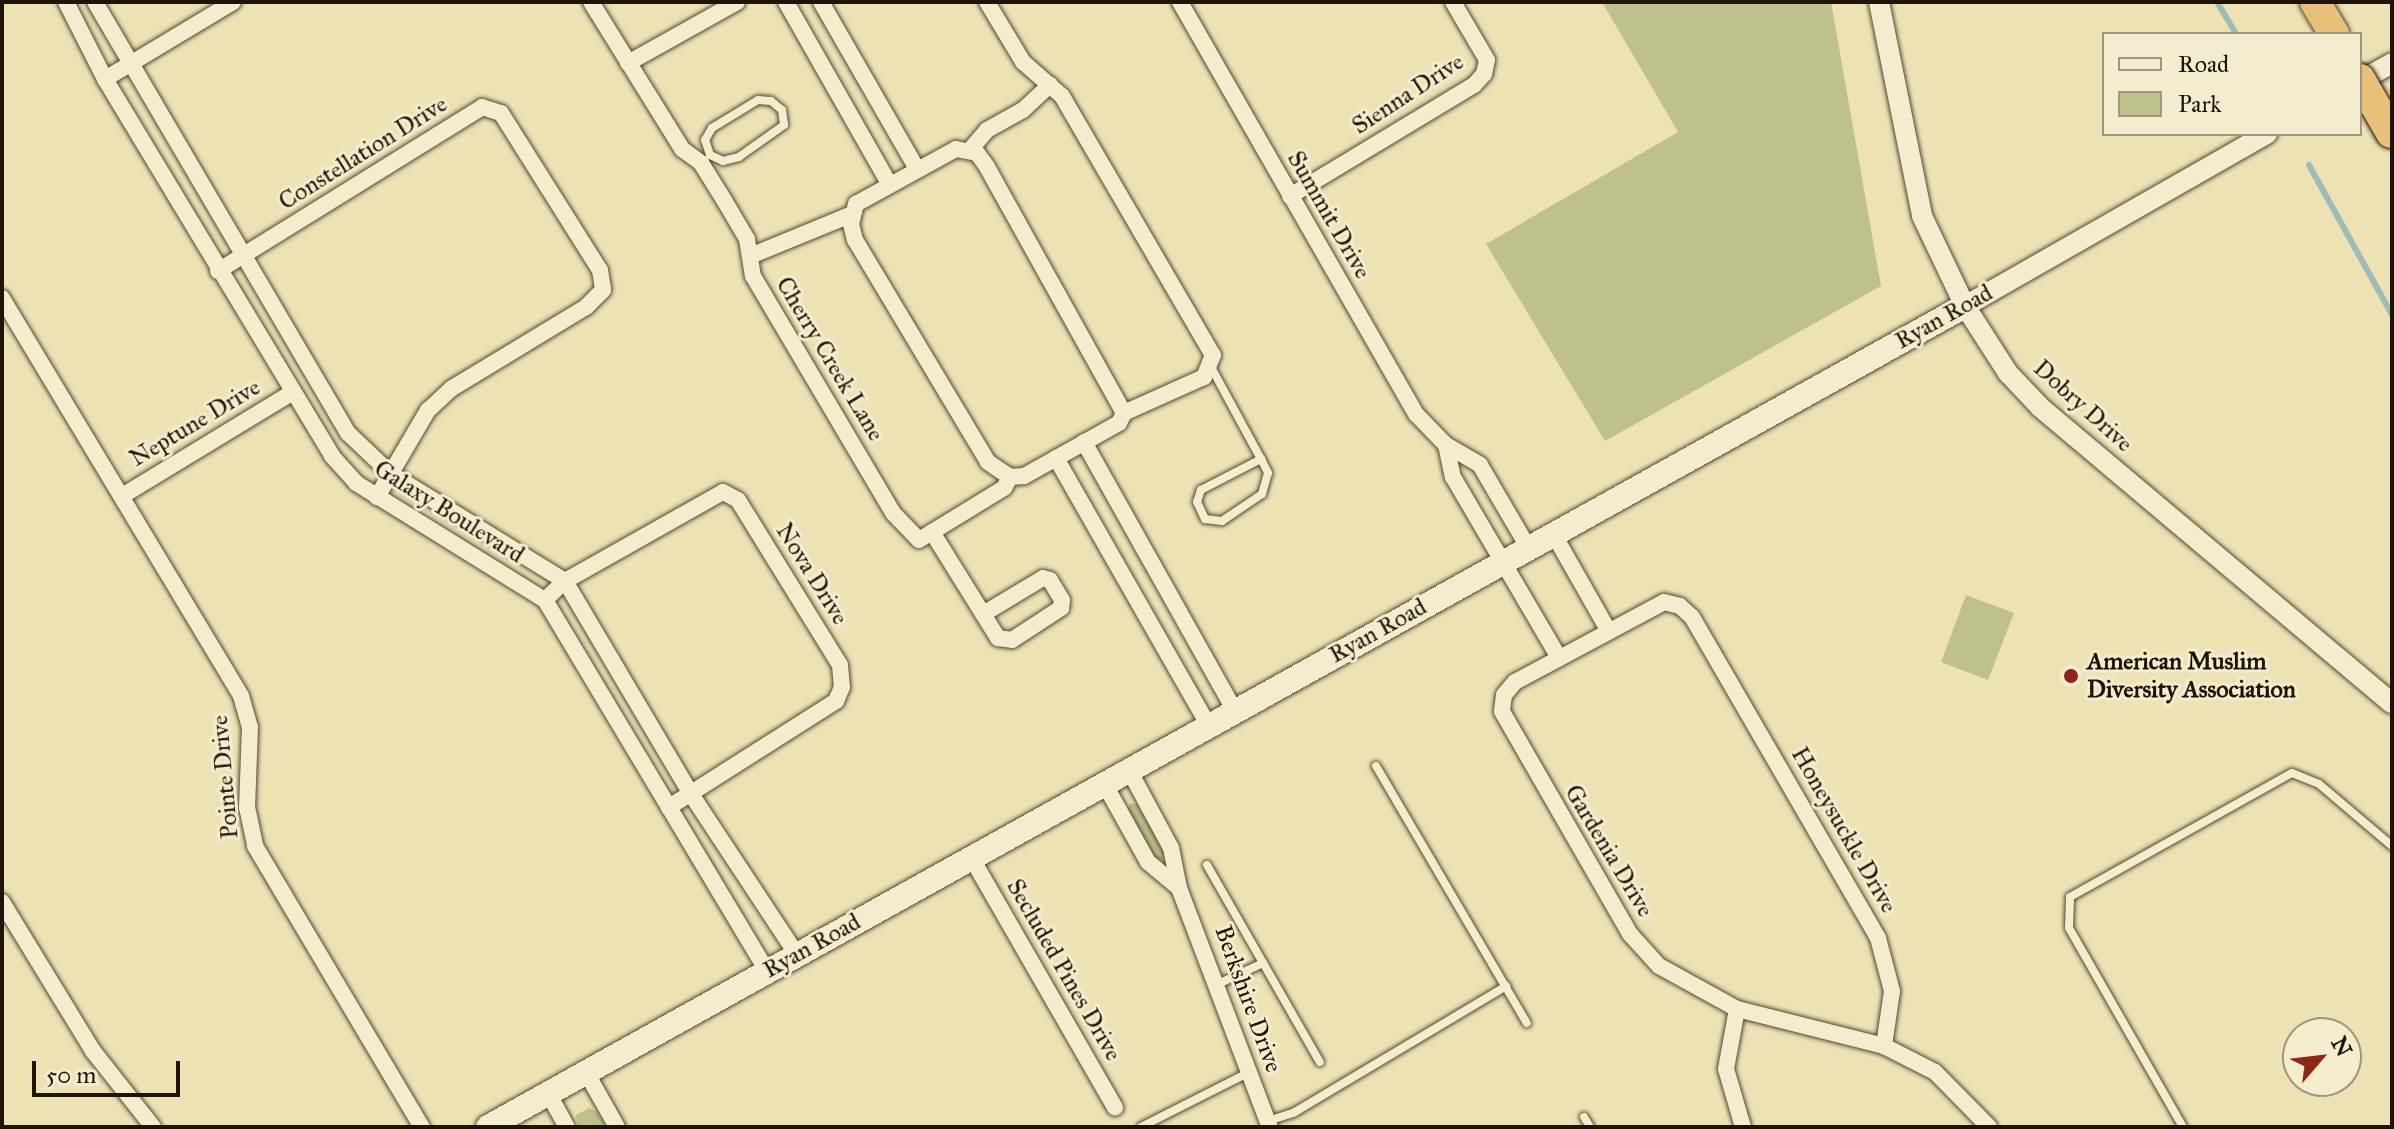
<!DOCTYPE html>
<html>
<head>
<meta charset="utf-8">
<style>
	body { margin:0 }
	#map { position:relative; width:2394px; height:1129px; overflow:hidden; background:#eee2b5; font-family:"IM FELL Great Primer",serif }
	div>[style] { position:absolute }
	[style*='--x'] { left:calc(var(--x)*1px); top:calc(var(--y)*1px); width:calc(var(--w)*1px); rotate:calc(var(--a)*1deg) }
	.green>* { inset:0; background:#bec28a }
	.stream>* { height:6px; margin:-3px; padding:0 3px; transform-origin:3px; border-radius:3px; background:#9cbcb7 }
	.roads { filter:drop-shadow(0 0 2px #524832) drop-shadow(0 0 2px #524832) }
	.service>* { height:8px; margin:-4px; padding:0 4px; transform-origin:4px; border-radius:4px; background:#f4eccf }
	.minor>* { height:16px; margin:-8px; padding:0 8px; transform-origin:8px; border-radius:8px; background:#f4eccf }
	.tertiary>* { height:20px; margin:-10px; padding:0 10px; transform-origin:10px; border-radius:10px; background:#f4eccf }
	.secondary>* { height:24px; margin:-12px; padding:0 12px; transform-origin:12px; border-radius:12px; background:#f4eccf }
	.motorway>* { height:30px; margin:-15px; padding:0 15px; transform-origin:15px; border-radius:15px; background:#e7c17a }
	.bridges { filter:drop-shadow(0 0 2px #1e1407) drop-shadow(0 0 2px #1e1407) }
	.motorway-bridge>* { height:30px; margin:-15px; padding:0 15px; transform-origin:15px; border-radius:15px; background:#e7c17a }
	.dots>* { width:22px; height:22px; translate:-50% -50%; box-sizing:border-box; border:4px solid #f4eccf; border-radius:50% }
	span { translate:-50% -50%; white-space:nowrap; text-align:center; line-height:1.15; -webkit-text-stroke:6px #f4eccf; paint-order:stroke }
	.street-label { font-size:24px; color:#1e1407 }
	.poi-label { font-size:24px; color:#1e1407; font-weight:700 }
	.left { translate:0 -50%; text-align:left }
	.frame { position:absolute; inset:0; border:4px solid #1e1407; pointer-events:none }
	.legend { position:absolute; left:2102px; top:32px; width:260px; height:104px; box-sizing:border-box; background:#f4eccf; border:2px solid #9e967f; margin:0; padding:10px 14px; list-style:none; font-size:24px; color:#1e1407 }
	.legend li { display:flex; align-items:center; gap:16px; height:40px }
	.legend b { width:40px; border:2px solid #9e967f }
	.north { position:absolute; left:2282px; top:1017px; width:80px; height:80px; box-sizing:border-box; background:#f4eccf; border:2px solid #9e967f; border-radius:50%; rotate:62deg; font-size:22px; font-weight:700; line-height:32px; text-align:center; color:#1e1407 }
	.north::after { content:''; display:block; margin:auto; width:28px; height:36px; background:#8f2418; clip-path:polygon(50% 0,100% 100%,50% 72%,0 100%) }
	.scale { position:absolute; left:32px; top:1061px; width:148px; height:36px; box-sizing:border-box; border:4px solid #1e1407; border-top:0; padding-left:10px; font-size:24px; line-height:28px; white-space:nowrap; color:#1e1407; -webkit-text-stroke:6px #f4eccf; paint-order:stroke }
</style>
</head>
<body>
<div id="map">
	<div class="green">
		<i style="clip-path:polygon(1602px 2px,1831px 2px,1881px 286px,1605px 441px,1486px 244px,1678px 132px)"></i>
		<i style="clip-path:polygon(1966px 595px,2014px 613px,1988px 680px,1941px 662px)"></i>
		<i style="clip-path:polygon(1130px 803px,1137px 804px,1165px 853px,1162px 860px,1155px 858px,1128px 809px)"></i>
		<i style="clip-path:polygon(589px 1108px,597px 1112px,606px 1127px,578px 1127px,576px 1115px)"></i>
	</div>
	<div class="stream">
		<i style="--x:2217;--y:2;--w:37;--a:59"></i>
		<i style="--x:2309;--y:165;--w:171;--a:61"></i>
	</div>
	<div class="roads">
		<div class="service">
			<i style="--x:758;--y:100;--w:13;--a:4"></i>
			<i style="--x:771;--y:101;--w:14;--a:39"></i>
			<i style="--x:782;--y:110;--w:15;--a:82"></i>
			<i style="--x:784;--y:125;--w:55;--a:144.6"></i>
			<i style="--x:739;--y:157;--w:16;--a:166"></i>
			<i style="--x:723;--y:161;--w:14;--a:-155"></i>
			<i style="--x:710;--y:155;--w:16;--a:-108"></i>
			<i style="--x:705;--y:140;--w:14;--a:-60"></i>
			<i style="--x:712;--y:128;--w:54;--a:-31.3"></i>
			<i style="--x:1211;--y:367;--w:105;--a:61.5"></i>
			<i style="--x:1261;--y:459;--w:16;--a:63"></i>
			<i style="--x:1268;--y:473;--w:22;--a:106"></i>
			<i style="--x:1262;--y:494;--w:48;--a:146"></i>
			<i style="--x:1222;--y:521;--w:17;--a:-173"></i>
			<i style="--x:1205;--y:519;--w:19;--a:-115"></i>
			<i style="--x:1197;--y:502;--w:13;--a:-72"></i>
			<i style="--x:1201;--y:490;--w:68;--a:-27.3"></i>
			<i style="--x:1376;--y:766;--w:298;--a:59.6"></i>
			<i style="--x:1207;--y:865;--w:227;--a:60.2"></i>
			<i style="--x:1218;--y:984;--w:50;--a:-25"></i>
			<i style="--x:1584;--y:1117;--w:12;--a:59"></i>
			<i style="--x:1268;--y:1121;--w:28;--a:-18"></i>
			<i style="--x:1295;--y:1112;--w:246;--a:-30.8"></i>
			<i style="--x:1141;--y:1127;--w:122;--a:-26.8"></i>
			<i style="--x:2183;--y:1127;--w:229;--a:-119.8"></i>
			<i style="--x:2069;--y:928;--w:31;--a:-88"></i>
			<i style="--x:2070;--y:897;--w:254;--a:-29.2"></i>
			<i style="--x:2292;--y:773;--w:29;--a:22"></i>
			<i style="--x:2319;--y:784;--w:96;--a:40.3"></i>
		</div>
		<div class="minor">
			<i style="--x:66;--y:2;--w:86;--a:63.1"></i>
			<i style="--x:105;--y:79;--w:440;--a:58.9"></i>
			<i style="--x:332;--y:456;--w:36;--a:48"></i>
			<i style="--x:356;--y:483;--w:222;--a:31.8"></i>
			<i style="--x:545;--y:600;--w:432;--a:59.1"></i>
			<i style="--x:95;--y:2;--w:500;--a:59.6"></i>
			<i style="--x:348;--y:433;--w:59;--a:43.6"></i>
			<i style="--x:391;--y:474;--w:204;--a:31.6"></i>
			<i style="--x:565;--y:581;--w:247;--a:59.4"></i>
			<i style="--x:691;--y:794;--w:193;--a:56.6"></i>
			<i style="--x:591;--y:2;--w:173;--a:58.2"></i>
			<i style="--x:682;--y:149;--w:24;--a:36"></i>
			<i style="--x:701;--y:163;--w:44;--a:58.1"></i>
			<i style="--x:724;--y:200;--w:45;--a:59.5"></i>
			<i style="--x:747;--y:239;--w:37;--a:81"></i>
			<i style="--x:753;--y:276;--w:275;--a:59.4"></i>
			<i style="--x:893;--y:513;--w:37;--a:46"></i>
			<i style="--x:919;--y:540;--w:100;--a:-31.5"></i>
			<i style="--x:1004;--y:488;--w:13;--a:-61"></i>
			<i style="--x:786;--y:2;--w:210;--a:60.4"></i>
			<i style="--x:821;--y:2;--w:193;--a:60.1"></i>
			<i style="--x:987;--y:2;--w:70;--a:59"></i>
			<i style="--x:1023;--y:62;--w:52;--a:41.1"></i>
			<i style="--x:1062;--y:96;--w:300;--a:59.8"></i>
			<i style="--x:1213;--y:355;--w:24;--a:112"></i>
			<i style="--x:1204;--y:377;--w:88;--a:155.8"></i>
			<i style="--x:1180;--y:2;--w:476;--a:60.2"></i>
			<i style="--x:1417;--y:415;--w:42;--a:46"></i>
			<i style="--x:1446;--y:445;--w:39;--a:30"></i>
			<i style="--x:1480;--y:465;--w:95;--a:59.7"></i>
			<i style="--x:628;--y:63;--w:125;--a:-29.2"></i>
			<i style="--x:105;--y:79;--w:149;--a:-31"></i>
			<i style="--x:956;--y:149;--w:21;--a:11"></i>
			<i style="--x:977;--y:153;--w:17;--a:54"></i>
			<i style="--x:987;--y:167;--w:282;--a:60.9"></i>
			<i style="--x:1124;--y:413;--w:11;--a:117"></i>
			<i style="--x:1119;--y:423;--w:109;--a:150.8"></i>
			<i style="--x:1024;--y:476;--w:14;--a:176"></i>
			<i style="--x:1010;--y:477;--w:27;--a:-146"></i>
			<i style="--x:988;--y:462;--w:259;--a:-120.9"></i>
			<i style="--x:855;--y:240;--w:16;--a:-104"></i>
			<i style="--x:851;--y:224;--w:21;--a:-76"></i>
			<i style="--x:856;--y:204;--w:114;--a:-28.8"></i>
			<i style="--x:969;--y:151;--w:28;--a:-49"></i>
			<i style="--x:987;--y:130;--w:41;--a:-29.1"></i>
			<i style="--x:1023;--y:110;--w:37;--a:-43"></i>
			<i style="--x:1290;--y:196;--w:215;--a:-31.1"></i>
			<i style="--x:1474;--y:85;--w:15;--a:-48"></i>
			<i style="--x:1484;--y:74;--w:14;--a:-78"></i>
			<i style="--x:1487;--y:60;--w:67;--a:-120.4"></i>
			<i style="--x:750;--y:256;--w:108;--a:-22.3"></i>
			<i style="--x:218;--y:271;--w:311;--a:-31.8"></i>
			<i style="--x:482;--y:107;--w:20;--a:18"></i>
			<i style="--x:501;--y:113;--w:186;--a:57.8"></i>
			<i style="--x:600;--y:270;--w:20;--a:81"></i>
			<i style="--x:603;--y:290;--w:24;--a:135"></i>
			<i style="--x:586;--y:307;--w:157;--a:148.8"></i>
			<i style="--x:452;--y:388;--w:33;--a:137"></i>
			<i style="--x:428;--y:410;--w:101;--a:120.4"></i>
			<i style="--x:2;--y:298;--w:464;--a:59"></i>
			<i style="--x:241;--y:696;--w:32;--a:74"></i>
			<i style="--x:250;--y:727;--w:80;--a:92.1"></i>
			<i style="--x:247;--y:807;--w:40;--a:78"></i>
			<i style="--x:255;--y:846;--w:327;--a:59.3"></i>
			<i style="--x:1084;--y:442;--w:308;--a:60.7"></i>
			<i style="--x:1446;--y:445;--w:33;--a:78"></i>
			<i style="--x:1453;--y:477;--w:210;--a:59.6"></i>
			<i style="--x:1056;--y:458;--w:309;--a:60.3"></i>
			<i style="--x:122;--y:496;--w:200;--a:-31.3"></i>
			<i style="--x:932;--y:532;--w:125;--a:58.1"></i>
			<i style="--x:998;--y:638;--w:14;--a:8"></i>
			<i style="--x:1012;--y:640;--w:59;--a:-33.1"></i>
			<i style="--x:1061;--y:608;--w:8;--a:-83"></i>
			<i style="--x:1062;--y:600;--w:23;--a:-121"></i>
			<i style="--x:1050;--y:580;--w:7;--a:-164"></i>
			<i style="--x:1043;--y:578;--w:70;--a:149"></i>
			<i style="--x:1553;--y:533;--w:112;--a:60.4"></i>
			<i style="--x:545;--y:600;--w:28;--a:-44"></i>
			<i style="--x:565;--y:581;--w:181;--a:-29.4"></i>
			<i style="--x:723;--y:492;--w:17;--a:28"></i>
			<i style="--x:738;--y:500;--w:194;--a:58.3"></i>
			<i style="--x:840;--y:665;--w:22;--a:85"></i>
			<i style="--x:842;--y:687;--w:15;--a:113"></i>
			<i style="--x:836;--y:701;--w:198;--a:147.6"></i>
			<i style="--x:1104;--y:783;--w:90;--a:60.9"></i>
			<i style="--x:1148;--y:862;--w:40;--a:40"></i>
			<i style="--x:1179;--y:888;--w:41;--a:-101.3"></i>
			<i style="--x:1171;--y:848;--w:89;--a:-118.3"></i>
			<i style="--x:971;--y:857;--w:289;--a:60.1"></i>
			<i style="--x:1179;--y:888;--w:256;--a:69.2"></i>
			<i style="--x:2;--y:902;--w:175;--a:58.6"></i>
			<i style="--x:93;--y:1051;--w:97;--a:51.7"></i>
			<i style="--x:1737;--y:1009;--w:152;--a:14.1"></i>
			<i style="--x:586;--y:1072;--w:63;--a:60.6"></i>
			<i style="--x:548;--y:1093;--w:39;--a:61"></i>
			<i style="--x:1743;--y:1127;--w:60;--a:-106.3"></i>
			<i style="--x:1726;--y:1069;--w:61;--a:-79.6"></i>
			<i style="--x:1737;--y:1009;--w:89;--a:-151.1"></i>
			<i style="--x:1659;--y:966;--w:43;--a:-132.2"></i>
			<i style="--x:1630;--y:934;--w:257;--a:-119.9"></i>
			<i style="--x:1502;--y:711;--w:16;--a:-83"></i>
			<i style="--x:1504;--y:695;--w:17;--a:-50"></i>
			<i style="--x:1515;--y:682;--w:169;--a:-28.2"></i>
			<i style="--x:1664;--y:602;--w:16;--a:14"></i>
			<i style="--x:1680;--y:606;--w:16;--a:43"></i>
			<i style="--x:1692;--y:617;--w:371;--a:59.9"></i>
			<i style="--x:1878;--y:938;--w:55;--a:75.2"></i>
			<i style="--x:1892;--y:991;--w:56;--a:98.3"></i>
			<i style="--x:1884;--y:1046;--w:57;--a:27"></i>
			<i style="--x:1935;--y:1072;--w:77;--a:45.5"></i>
		</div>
		<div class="tertiary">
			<i style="--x:1879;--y:2;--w:218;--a:78.6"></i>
			<i style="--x:1922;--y:216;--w:100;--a:64.5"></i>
			<i style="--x:1965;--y:306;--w:80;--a:57.3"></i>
			<i style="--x:2008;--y:373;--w:47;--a:46.7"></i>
			<i style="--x:2040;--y:407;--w:460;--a:40.1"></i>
			<i style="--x:2360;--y:81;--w:37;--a:-29"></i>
			<i style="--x:1965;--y:306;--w:348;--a:-29.7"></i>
		</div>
		<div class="secondary">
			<i style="--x:488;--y:1127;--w:1690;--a:-29.07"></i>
		</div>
		<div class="motorway">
			<i style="--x:2315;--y:2;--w:37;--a:59"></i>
		</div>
	</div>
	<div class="bridges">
		<div class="motorway-bridge">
			<i style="--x:2360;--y:79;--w:62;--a:60.1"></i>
		</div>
	</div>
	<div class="dots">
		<i style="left:2071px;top:676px;background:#8f2418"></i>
	</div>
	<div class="street-label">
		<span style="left:1408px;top:94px;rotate:-33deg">Sienna Drive</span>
		<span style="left:363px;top:153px;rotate:-32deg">Constellation Drive</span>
		<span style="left:1329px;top:215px;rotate:60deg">Summit Drive</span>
		<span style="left:1944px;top:317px;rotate:-29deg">Ryan Road</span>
		<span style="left:830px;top:359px;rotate:59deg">Cherry Creek Lane</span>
		<span style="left:2083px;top:406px;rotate:42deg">Dobry Drive</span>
		<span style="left:195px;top:423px;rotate:-31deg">Neptune Drive</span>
		<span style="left:449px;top:512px;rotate:32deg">Galaxy Boulevard</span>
		<span style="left:812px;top:574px;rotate:58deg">Nova Drive</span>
		<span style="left:1378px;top:631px;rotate:-29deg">Ryan Road</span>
		<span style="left:225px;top:777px;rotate:-95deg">Pointe Drive</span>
		<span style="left:1844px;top:830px;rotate:60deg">Honeysuckle Drive</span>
		<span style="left:1609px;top:851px;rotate:59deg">Gardenia Drive</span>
		<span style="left:812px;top:946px;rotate:-29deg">Ryan Road</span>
		<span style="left:1064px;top:970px;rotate:60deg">Secluded Pines Drive</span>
		<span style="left:1248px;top:999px;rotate:70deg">Berkshire Drive</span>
	</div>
	<div class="poi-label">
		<span class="left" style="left:2087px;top:676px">American Muslim<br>Diversity Association</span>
	</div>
	<div class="frame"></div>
	<ul class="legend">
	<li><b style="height:10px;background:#f4eccf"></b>Road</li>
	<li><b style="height:22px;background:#bec28a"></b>Park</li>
	</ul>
	<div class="north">N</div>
	<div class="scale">50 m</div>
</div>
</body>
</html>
